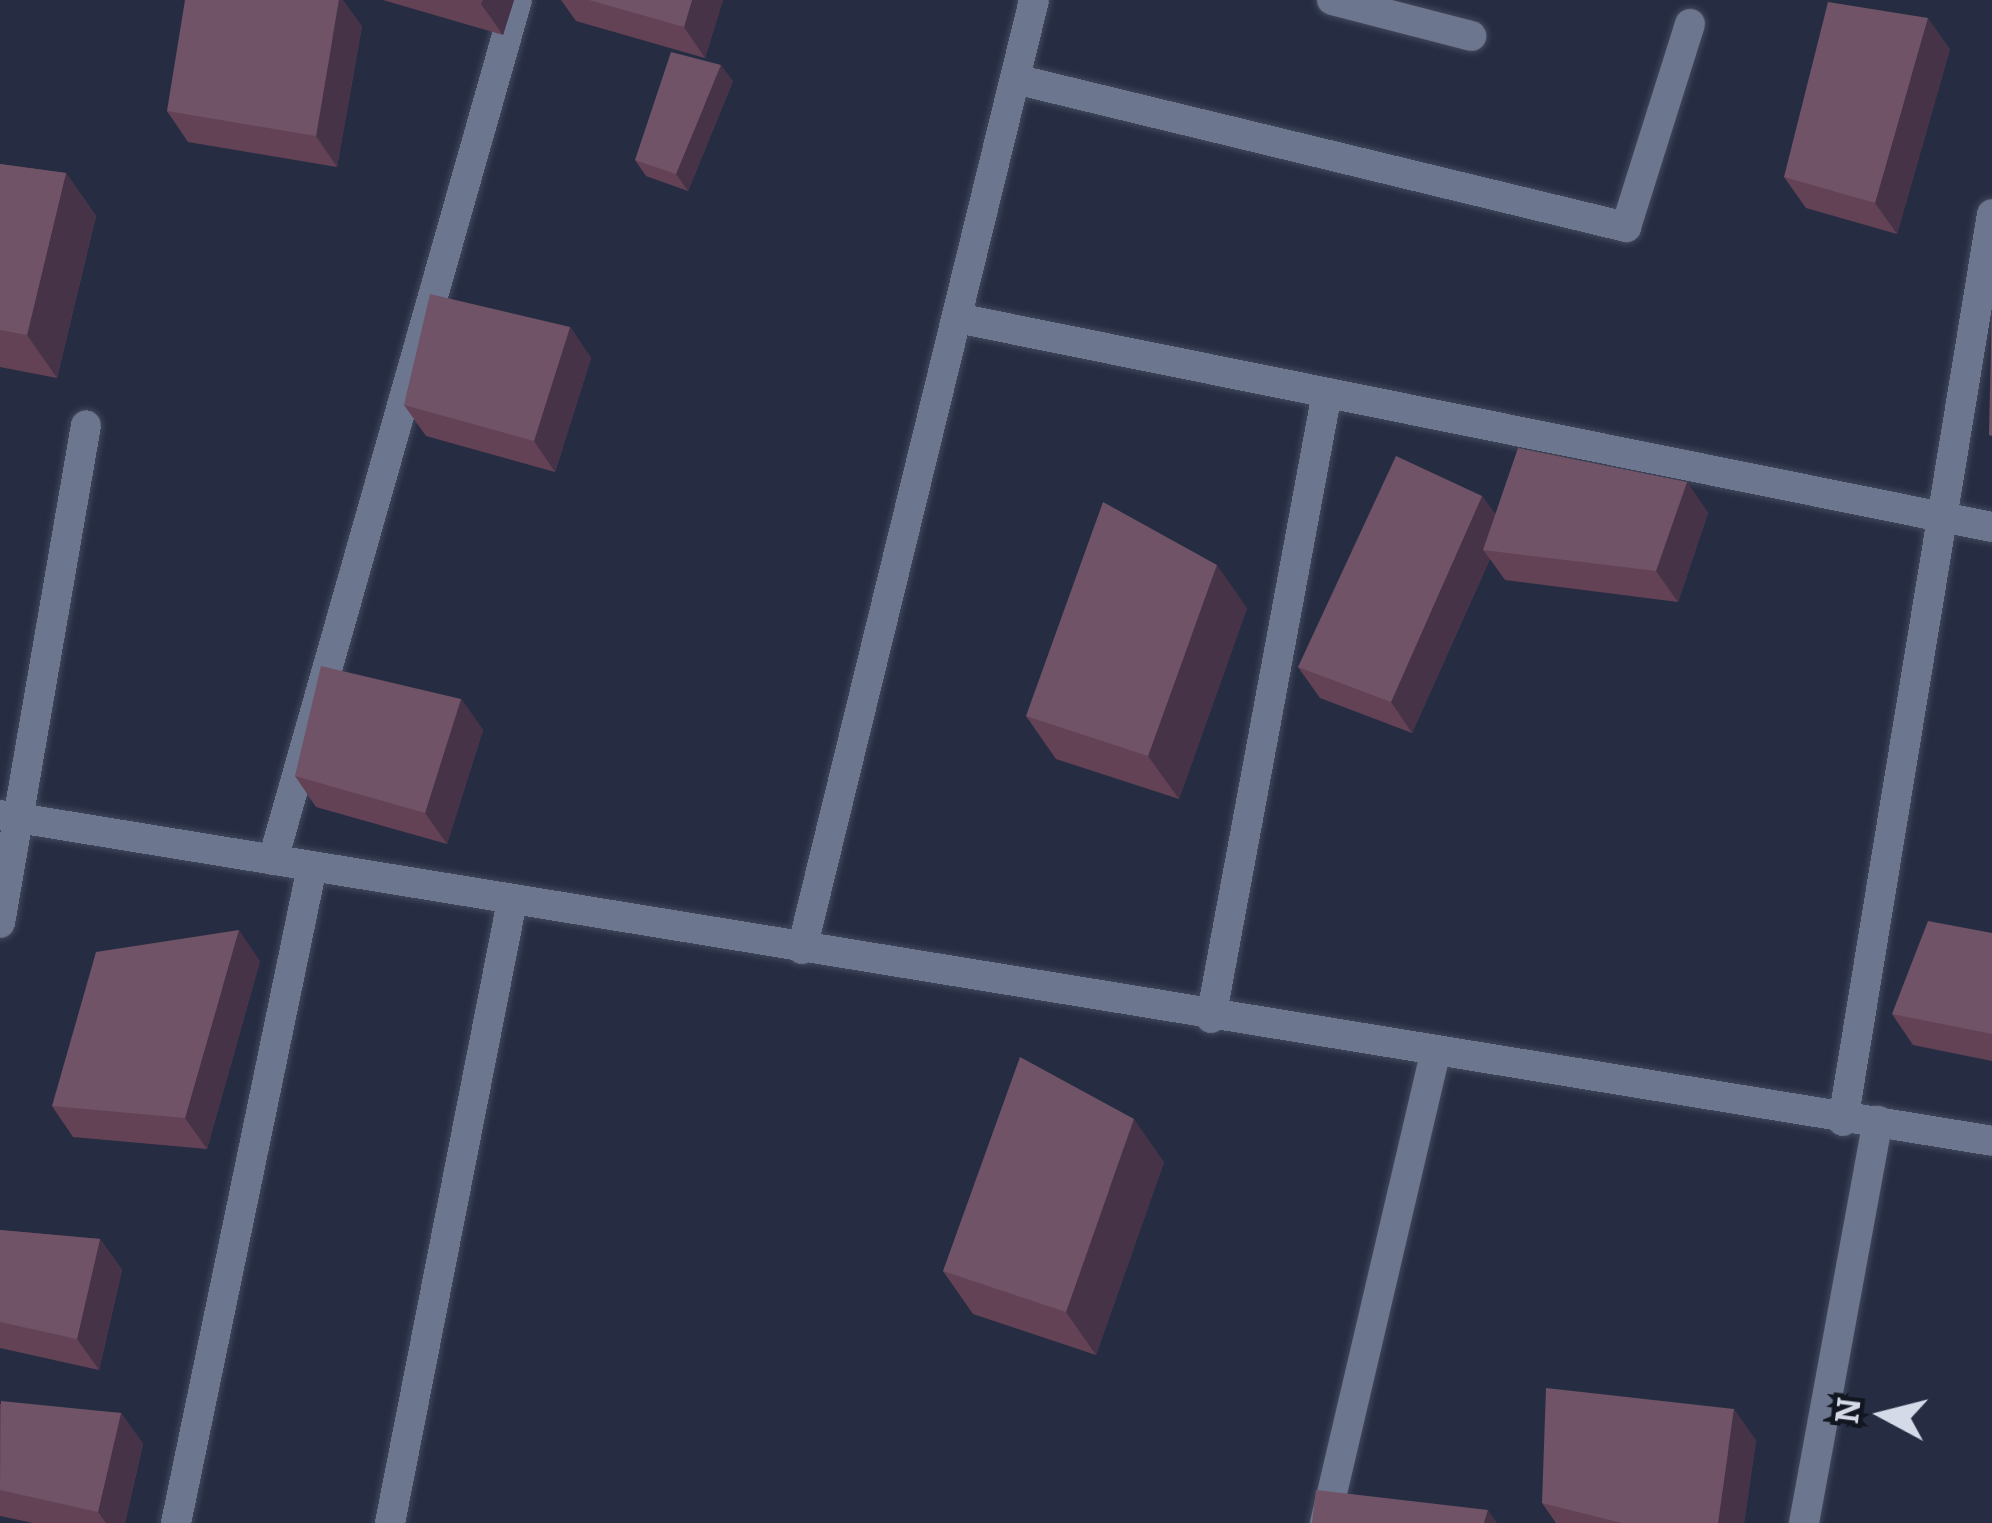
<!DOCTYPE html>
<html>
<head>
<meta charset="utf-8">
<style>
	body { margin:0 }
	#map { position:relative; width:1992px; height:1523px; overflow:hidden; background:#262d43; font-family:Bitter,serif }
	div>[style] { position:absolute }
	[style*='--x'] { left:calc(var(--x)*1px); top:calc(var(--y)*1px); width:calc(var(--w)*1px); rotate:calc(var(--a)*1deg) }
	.roads { filter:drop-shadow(0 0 3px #42485b) drop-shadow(0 0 3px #42485b) }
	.lane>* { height:30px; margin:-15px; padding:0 15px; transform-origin:15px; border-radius:15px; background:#6d768f }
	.street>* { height:30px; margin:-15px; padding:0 15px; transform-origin:15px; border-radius:15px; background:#6d768f }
	.wall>* { inset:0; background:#644256 }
	.shaded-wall>* { inset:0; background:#463348 }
	.building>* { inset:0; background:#705366 }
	span { translate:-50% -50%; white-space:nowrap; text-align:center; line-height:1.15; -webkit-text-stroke:9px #121620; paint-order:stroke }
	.north { position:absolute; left:1824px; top:1355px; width:120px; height:120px; -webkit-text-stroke:9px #121620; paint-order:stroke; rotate:277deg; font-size:33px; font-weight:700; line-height:48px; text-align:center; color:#d5dae8 }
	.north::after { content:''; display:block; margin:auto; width:42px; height:54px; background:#d5dae8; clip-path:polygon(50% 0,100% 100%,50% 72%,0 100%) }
</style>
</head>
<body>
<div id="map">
	<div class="roads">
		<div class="lane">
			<i style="--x:1332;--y:0;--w:144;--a:14.5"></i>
			<i style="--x:1015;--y:79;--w:629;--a:13.62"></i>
			<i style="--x:1626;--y:227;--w:213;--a:-72.5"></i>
		</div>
		<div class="street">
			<i style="--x:957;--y:318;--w:1056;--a:11.42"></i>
			<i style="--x:0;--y:815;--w:2018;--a:9.29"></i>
			<i style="--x:273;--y:860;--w:894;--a:-74.16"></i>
			<i style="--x:0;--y:923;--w:505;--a:-80.2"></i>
			<i style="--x:802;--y:949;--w:977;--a:-76.26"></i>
			<i style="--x:1211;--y:1018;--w:636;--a:-79.49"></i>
			<i style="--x:1843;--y:1121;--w:919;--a:-80.67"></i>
			<i style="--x:176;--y:1523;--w:670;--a:-78.29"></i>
			<i style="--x:390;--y:1523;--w:634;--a:-78.9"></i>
			<i style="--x:1325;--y:1523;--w:481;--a:-76.8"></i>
			<i style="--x:1804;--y:1523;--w:409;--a:-79.6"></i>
		</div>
	</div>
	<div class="wall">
		<i style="clip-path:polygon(383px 0,514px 0,503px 35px)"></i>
		<i style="clip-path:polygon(561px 0,723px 0,705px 58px,576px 21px)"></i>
		<i style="clip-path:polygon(362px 26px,337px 167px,188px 142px,167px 111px)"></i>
		<i style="clip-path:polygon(1950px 49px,1897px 234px,1806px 208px,1784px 177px)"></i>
		<i style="clip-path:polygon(733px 81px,688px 191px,646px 176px,635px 160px)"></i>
		<i style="clip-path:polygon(0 164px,66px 173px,96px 216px,57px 378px,0 367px)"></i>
		<i style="clip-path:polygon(570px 327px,591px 358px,555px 472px,426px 436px,404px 405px)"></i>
		<i style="clip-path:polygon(1687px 482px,1708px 513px,1678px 602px,1505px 580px,1490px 559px,1412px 733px,1320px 698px,1298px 667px,1482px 496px,1495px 514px)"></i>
		<i style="clip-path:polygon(1247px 608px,1179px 799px,1056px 759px,1026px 716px)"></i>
		<i style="clip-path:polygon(461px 699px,483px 730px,447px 844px,316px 807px,295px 776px)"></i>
		<i style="clip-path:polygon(1992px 933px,1992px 1061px,1913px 1045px,1892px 1014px)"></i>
		<i style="clip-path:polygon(260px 961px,207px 1149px,73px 1137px,52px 1106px)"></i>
		<i style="clip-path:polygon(1164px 1162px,1096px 1355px,973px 1314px,943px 1271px)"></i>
		<i style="clip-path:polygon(0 1230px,100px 1239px,122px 1270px,99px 1370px,0 1348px)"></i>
		<i style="clip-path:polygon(0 1404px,121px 1413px,143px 1444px,125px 1523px,33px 1523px,0 1516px)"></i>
		<i style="clip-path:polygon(1756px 1440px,1744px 1523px,1556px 1523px,1542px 1503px)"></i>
	</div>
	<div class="shaded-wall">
		<i style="clip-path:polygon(339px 0,343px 0,362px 26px,337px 167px,316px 136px)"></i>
		<i style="clip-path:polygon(483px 0,514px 0,503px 35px,481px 4px)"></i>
		<i style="clip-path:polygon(692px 0,723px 0,705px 58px,684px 27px)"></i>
		<i style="clip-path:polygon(1928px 18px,1950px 49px,1897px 234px,1875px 203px)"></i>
		<i style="clip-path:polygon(721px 65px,733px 81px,688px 191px,676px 174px)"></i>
		<i style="clip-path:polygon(66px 173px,96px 216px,57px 378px,27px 335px)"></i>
		<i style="clip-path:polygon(570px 327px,591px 358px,555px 472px,534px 441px)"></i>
		<i style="clip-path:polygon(1687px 482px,1708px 513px,1678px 602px,1656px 571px)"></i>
		<i style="clip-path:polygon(1482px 496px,1504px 527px,1483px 550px,1490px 559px,1412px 733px,1391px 702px)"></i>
		<i style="clip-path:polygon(1217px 565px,1247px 608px,1179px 799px,1148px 756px)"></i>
		<i style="clip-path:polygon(461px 699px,483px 730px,447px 844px,425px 813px)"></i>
		<i style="clip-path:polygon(239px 930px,260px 961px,207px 1149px,185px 1118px)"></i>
		<i style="clip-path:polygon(1134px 1119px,1164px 1162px,1096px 1355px,1066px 1312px)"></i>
		<i style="clip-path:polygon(100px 1239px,122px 1270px,99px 1370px,77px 1339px)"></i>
		<i style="clip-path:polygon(1734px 1409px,1756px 1440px,1744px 1523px,1718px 1523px)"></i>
		<i style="clip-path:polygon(121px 1413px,143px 1444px,125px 1523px,106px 1523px,98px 1512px)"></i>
		<i style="clip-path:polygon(1488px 1510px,1497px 1523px,1484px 1523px)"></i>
	</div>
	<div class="building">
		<i style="clip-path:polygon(185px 0,339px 0,316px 136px,167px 111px)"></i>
		<i style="clip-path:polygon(589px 0,692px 0,684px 27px)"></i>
		<i style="clip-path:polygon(1828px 2px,1928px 18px,1875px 203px,1784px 177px)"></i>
		<i style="clip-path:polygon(671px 52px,721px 65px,676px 174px,635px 160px)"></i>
		<i style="clip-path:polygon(0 164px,66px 173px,27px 335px,0 330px)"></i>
		<i style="clip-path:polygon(430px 294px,570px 327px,534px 441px,404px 405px)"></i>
		<i style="clip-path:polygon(1992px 303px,1992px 436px,1989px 435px)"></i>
		<i style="clip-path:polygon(1518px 448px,1687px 482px,1656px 571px,1483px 550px)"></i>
		<i style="clip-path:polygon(1396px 456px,1482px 496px,1391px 702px,1298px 667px)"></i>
		<i style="clip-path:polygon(1103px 502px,1217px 565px,1148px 756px,1026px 716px)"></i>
		<i style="clip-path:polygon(321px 666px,461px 699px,425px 813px,295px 776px)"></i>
		<i style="clip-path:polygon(1928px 921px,1992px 933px,1992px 1034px,1892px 1014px)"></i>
		<i style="clip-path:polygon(239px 930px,185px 1118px,52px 1106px,96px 952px)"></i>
		<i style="clip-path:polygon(1020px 1057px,1134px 1119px,1066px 1312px,943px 1271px)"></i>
		<i style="clip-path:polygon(0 1230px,100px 1239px,77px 1339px,0 1322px)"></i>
		<i style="clip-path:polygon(1546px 1388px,1734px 1409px,1718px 1523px,1622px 1523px,1542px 1503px)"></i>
		<i style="clip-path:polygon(1px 1401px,121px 1413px,98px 1512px,0 1490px)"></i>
		<i style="clip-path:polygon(1316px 1490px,1488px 1510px,1484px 1523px,1312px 1523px)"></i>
	</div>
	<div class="north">N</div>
</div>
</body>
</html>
